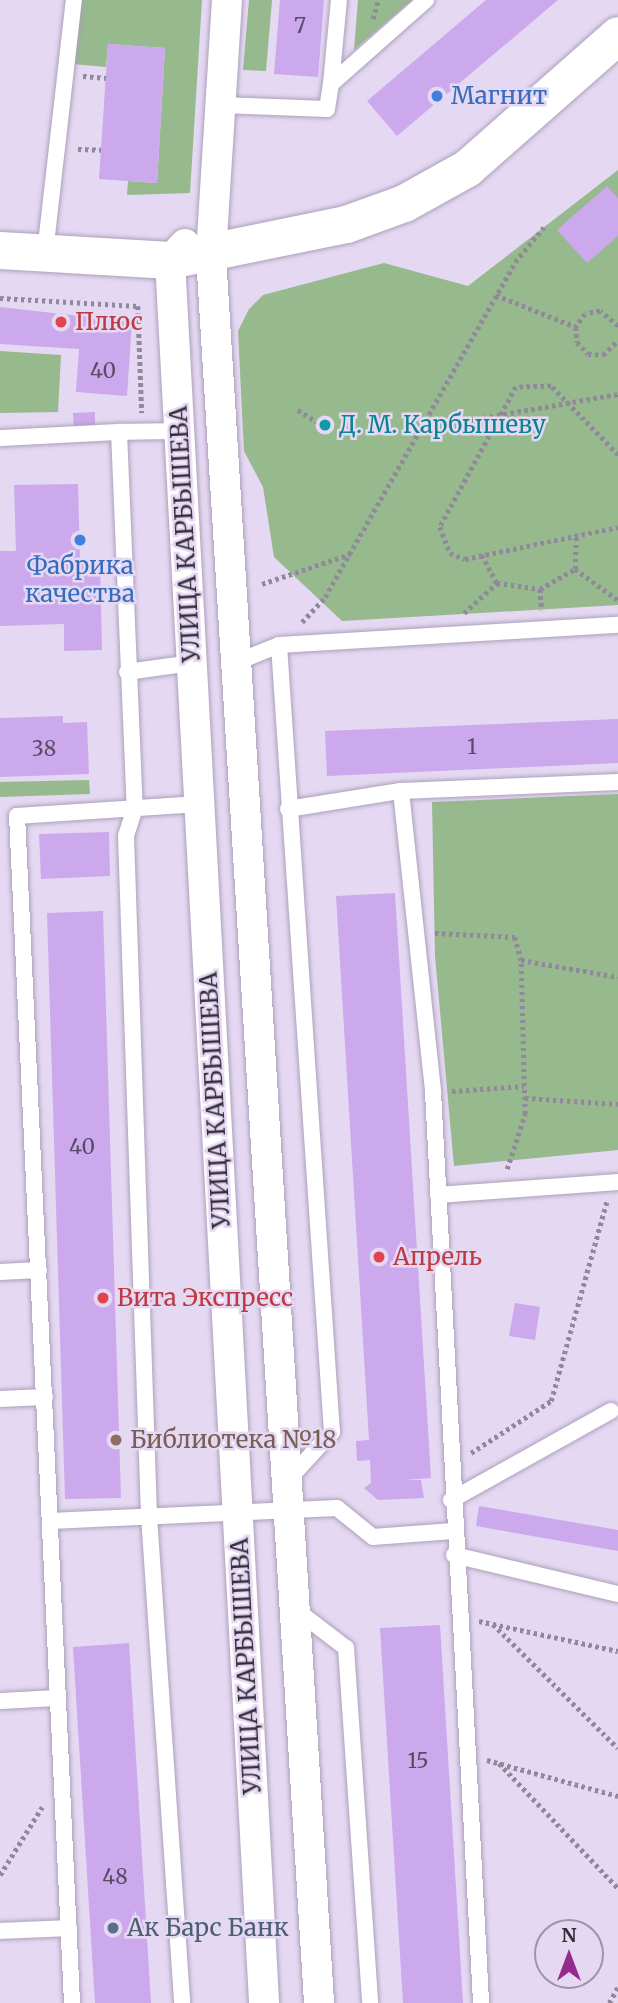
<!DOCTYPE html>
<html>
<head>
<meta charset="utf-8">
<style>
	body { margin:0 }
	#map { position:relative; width:618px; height:2003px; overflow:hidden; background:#e5d8f3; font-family:Merriweather,serif }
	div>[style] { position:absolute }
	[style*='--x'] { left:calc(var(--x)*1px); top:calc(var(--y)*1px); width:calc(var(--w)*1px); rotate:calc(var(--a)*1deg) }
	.green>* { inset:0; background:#96b98d }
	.building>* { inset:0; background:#cca8ed }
	.path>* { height:4.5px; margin-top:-2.25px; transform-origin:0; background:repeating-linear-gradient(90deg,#91889c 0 3.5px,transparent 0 7px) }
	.roads { filter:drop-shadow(0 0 2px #aca0ba) drop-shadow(0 0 2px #aca0ba) }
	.service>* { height:16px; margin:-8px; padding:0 8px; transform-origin:8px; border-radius:8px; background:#fff }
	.minor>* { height:30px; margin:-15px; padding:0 15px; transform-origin:15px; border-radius:15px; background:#fff }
	.tertiary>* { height:37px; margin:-18.5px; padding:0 18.5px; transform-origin:18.5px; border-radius:18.5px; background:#fff }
	.dots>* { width:19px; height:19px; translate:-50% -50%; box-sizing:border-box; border:4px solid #e5d8f3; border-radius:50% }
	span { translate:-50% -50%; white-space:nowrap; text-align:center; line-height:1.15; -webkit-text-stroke:5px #e5d8f3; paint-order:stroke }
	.number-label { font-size:21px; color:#584c65 }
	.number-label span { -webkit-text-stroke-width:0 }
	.shop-label { font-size:24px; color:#366cbe }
	.left { translate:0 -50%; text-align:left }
	.health-label { font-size:24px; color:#be3a42 }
	.culture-label { font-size:24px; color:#0d838f }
	.street-label { font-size:24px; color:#322d38 }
	.education-label { font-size:24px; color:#785e54 }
	.service-label { font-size:24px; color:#4e5e75 }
	.north { position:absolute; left:534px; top:1919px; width:70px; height:70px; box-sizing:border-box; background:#e5d8f3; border:2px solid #9d94a8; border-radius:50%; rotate:0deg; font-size:19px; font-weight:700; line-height:28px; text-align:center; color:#322d38 }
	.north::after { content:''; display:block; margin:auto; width:24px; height:32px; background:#932a8d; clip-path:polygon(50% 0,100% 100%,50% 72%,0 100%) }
</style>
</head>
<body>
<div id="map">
	<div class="green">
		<i style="clip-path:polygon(78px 0,202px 0,190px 193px,127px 195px,128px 181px,157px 183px,165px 48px,108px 44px,106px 67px,73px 64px)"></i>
		<i style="clip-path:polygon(249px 0,272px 0,266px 71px,243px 70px)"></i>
		<i style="clip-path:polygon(358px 0,412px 0,354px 50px)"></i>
		<i style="clip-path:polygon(618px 170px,618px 605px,342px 621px,274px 557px,263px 487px,244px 451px,238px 331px,249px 309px,263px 295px,384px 263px,468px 286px)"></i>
		<i style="clip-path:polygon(0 351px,61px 355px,58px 412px,0 413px)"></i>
		<i style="clip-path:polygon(89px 780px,90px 794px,0 797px,0 782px)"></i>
		<i style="clip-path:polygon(618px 794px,618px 1150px,454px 1166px,435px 956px,432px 802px)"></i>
	</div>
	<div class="building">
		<i style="clip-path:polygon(280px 0,324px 0,318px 77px,274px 74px)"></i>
		<i style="clip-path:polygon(486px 0,558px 0,397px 136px,367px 101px)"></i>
		<i style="clip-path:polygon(108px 44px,165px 48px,157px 183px,99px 179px)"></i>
		<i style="clip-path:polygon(607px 186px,618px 198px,618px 236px,587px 263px,557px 230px)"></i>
		<i style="clip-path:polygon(0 307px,132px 322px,127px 396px,76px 392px,79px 349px,0 344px)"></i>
		<i style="clip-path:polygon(95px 412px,95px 430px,74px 431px,73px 413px)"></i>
		<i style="clip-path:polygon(78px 484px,80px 561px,100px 560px,102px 650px,64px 651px,64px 624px,0 626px,0 551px,16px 551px,14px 485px)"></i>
		<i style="clip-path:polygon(63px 716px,63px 723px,87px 722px,89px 774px,0 777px,0 718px)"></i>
		<i style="clip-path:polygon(618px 719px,618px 763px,327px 776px,325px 731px)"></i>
		<i style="clip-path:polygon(109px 832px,110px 876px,41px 879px,39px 834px)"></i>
		<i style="clip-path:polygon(395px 893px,431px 1478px,404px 1480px,421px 1480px,424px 1498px,378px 1500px,364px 1488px,371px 1483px,370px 1460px,357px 1461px,356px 1441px,369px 1440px,336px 896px)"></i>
		<i style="clip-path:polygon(103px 911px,121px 1498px,65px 1499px,47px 913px)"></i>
		<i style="clip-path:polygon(515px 1303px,540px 1307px,535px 1340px,509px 1336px)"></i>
		<i style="clip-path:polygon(479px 1506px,618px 1530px,618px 1551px,476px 1526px)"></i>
		<i style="clip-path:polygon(440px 1625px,463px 2003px,403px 2003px,380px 1628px)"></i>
		<i style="clip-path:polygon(129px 1643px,151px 2003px,95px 2003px,73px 1647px)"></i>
	</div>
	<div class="path">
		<i style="--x:373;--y:19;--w:20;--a:-75"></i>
		<i style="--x:83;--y:76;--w:23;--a:5"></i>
		<i style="--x:78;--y:149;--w:23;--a:2"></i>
		<i style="--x:496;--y:295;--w:86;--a:21.8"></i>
		<i style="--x:0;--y:298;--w:138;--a:3.3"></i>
		<i style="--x:138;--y:306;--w:107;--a:87.9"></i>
		<i style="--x:618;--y:326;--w:23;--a:-140"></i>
		<i style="--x:600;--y:311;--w:15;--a:169"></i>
		<i style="--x:585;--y:314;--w:16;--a:125"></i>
		<i style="--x:576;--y:327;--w:15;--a:86"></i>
		<i style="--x:577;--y:342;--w:16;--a:47"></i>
		<i style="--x:588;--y:354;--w:15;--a:4"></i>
		<i style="--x:603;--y:355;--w:21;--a:-45"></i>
		<i style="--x:298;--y:410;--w:28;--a:32"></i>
		<i style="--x:421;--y:429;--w:200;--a:-10.1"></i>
		<i style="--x:618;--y:455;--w:96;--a:-134.2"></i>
		<i style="--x:551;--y:386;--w:35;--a:178"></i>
		<i style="--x:516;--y:387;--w:159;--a:118.5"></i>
		<i style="--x:440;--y:527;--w:28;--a:69"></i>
		<i style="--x:450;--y:553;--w:16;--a:22"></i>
		<i style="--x:465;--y:559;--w:156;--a:-11.8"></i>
		<i style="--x:482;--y:555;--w:32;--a:62"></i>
		<i style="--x:497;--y:583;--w:43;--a:7.9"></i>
		<i style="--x:540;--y:589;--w:40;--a:-29.7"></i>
		<i style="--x:575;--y:569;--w:33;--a:-88"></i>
		<i style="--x:575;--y:569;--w:53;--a:35.8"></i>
		<i style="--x:262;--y:584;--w:93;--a:-18.8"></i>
		<i style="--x:540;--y:589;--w:21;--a:85"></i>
		<i style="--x:464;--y:613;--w:45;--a:-42.3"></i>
		<i style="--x:302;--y:622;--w:34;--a:-47"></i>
		<i style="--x:325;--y:597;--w:385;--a:-60.4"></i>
		<i style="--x:515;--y:262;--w:45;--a:-50.4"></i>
		<i style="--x:435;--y:933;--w:80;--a:2.9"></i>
		<i style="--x:515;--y:937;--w:24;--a:75"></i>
		<i style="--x:521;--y:960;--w:98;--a:9.9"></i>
		<i style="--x:452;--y:1091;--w:72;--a:-4"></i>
		<i style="--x:524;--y:1086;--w:126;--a:-91.4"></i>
		<i style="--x:525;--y:1098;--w:93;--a:3.7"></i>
		<i style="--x:507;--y:1169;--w:58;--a:-71.9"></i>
		<i style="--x:525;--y:1114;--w:28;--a:-92"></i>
		<i style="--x:471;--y:1453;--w:95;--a:-33"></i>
		<i style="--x:551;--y:1401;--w:208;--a:-74.4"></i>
		<i style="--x:479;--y:1621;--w:142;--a:12.2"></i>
		<i style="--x:493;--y:1624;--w:176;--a:44.8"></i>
		<i style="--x:487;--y:1760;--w:136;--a:15.4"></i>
		<i style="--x:499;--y:1763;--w:173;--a:46.4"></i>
		<i style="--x:0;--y:1875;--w:80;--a:-58.3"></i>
		<i style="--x:609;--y:2003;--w:18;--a:-61"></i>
	</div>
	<div class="roads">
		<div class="service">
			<i style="--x:331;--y:84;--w:84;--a:-84.6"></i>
			<i style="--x:221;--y:105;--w:106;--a:2.2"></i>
			<i style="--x:327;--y:109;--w:25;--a:-81"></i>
			<i style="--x:331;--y:84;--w:127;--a:-41.5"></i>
			<i style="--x:45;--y:253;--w:255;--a:-83.5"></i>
			<i style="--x:180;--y:431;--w:61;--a:179.1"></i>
			<i style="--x:119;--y:432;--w:376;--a:87.6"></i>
			<i style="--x:135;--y:808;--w:29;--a:108"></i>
			<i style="--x:126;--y:836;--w:680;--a:88.06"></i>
			<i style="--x:149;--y:1516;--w:488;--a:86.1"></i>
			<i style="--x:0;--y:438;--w:119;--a:-2.9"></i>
			<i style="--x:279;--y:645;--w:789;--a:86.15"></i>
			<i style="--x:332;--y:1432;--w:67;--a:132.6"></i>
			<i style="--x:237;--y:662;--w:45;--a:-22"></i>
			<i style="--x:279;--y:645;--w:340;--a:-3.4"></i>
			<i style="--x:127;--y:672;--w:66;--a:-7.9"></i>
			<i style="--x:401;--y:791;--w:217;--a:-2.4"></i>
			<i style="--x:288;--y:809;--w:114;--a:-9.1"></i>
			<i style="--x:401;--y:791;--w:303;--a:83.9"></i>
			<i style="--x:433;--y:1092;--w:912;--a:86.98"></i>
			<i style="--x:438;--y:1195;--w:180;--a:-4.1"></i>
			<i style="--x:0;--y:1272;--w:39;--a:-3"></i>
			<i style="--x:0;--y:1399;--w:45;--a:-2.5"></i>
			<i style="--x:451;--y:1500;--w:183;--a:-29.1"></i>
			<i style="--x:50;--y:1521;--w:287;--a:-2.6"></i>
			<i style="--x:337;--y:1508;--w:46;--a:38.9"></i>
			<i style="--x:373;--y:1537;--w:80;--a:-4.3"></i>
			<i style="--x:454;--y:1555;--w:169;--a:13.4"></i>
			<i style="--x:295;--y:1609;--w:64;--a:37.4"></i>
			<i style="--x:346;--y:1648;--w:356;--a:86.1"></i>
			<i style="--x:0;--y:1701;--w:58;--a:-3"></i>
			<i style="--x:0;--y:1931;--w:69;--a:-2.5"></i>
			<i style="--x:72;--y:2003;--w:1188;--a:-92.65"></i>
			<i style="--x:17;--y:816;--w:182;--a:-3.8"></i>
		</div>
		<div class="minor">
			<i style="--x:227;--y:0;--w:256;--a:93.6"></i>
			<i style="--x:211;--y:256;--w:1750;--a:86.46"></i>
			<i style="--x:185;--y:244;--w:22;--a:133"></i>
			<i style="--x:170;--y:260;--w:1746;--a:86.91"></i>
		</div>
		<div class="tertiary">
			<i style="--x:0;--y:250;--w:170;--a:3.4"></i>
			<i style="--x:170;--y:260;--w:180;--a:-11.6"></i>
			<i style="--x:346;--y:224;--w:62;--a:-19.9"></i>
			<i style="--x:404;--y:203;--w:72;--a:-29.1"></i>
			<i style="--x:467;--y:168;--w:201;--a:-41.4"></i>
		</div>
	</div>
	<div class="dots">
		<i style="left:437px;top:96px;background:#3f7fe0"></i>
		<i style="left:61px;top:322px;background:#e0444e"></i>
		<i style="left:325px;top:425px;background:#0f9aa8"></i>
		<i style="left:80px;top:540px;background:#3f7fe0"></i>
		<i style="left:379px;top:1257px;background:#e0444e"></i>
		<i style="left:103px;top:1298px;background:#e0444e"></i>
		<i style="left:116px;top:1440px;background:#8d6e63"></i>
		<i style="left:113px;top:1928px;background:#5c6f8a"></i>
	</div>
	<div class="number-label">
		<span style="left:300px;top:26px">7</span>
		<span style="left:103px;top:371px">40</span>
		<span style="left:472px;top:747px">1</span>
		<span style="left:44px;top:749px">38</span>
		<span style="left:82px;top:1147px">40</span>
		<span style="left:418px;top:1761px">15</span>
		<span style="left:115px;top:1877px">48</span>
	</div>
	<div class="shop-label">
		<span class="left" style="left:451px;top:96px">Магнит</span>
		<span style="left:80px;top:580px">Фабрика<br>качества</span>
	</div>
	<div class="health-label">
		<span class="left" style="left:75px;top:322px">Плюс</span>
		<span class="left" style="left:393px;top:1257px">Апрель</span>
		<span class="left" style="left:117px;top:1298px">Вита Экспресс</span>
	</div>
	<div class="culture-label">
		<span class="left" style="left:339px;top:425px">Д. М. Карбышеву</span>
	</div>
	<div class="street-label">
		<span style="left:185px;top:534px;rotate:-93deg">УЛИЦА КАРБЫШЕВА</span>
		<span style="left:215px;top:1100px;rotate:-93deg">УЛИЦА КАРБЫШЕВА</span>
		<span style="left:246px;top:1666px;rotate:-93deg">УЛИЦА КАРБЫШЕВА</span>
	</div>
	<div class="education-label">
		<span class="left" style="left:130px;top:1440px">Библиотека №18</span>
	</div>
	<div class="service-label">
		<span class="left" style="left:127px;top:1928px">Ак Барс Банк</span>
	</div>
	<div class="north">N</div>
</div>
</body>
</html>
